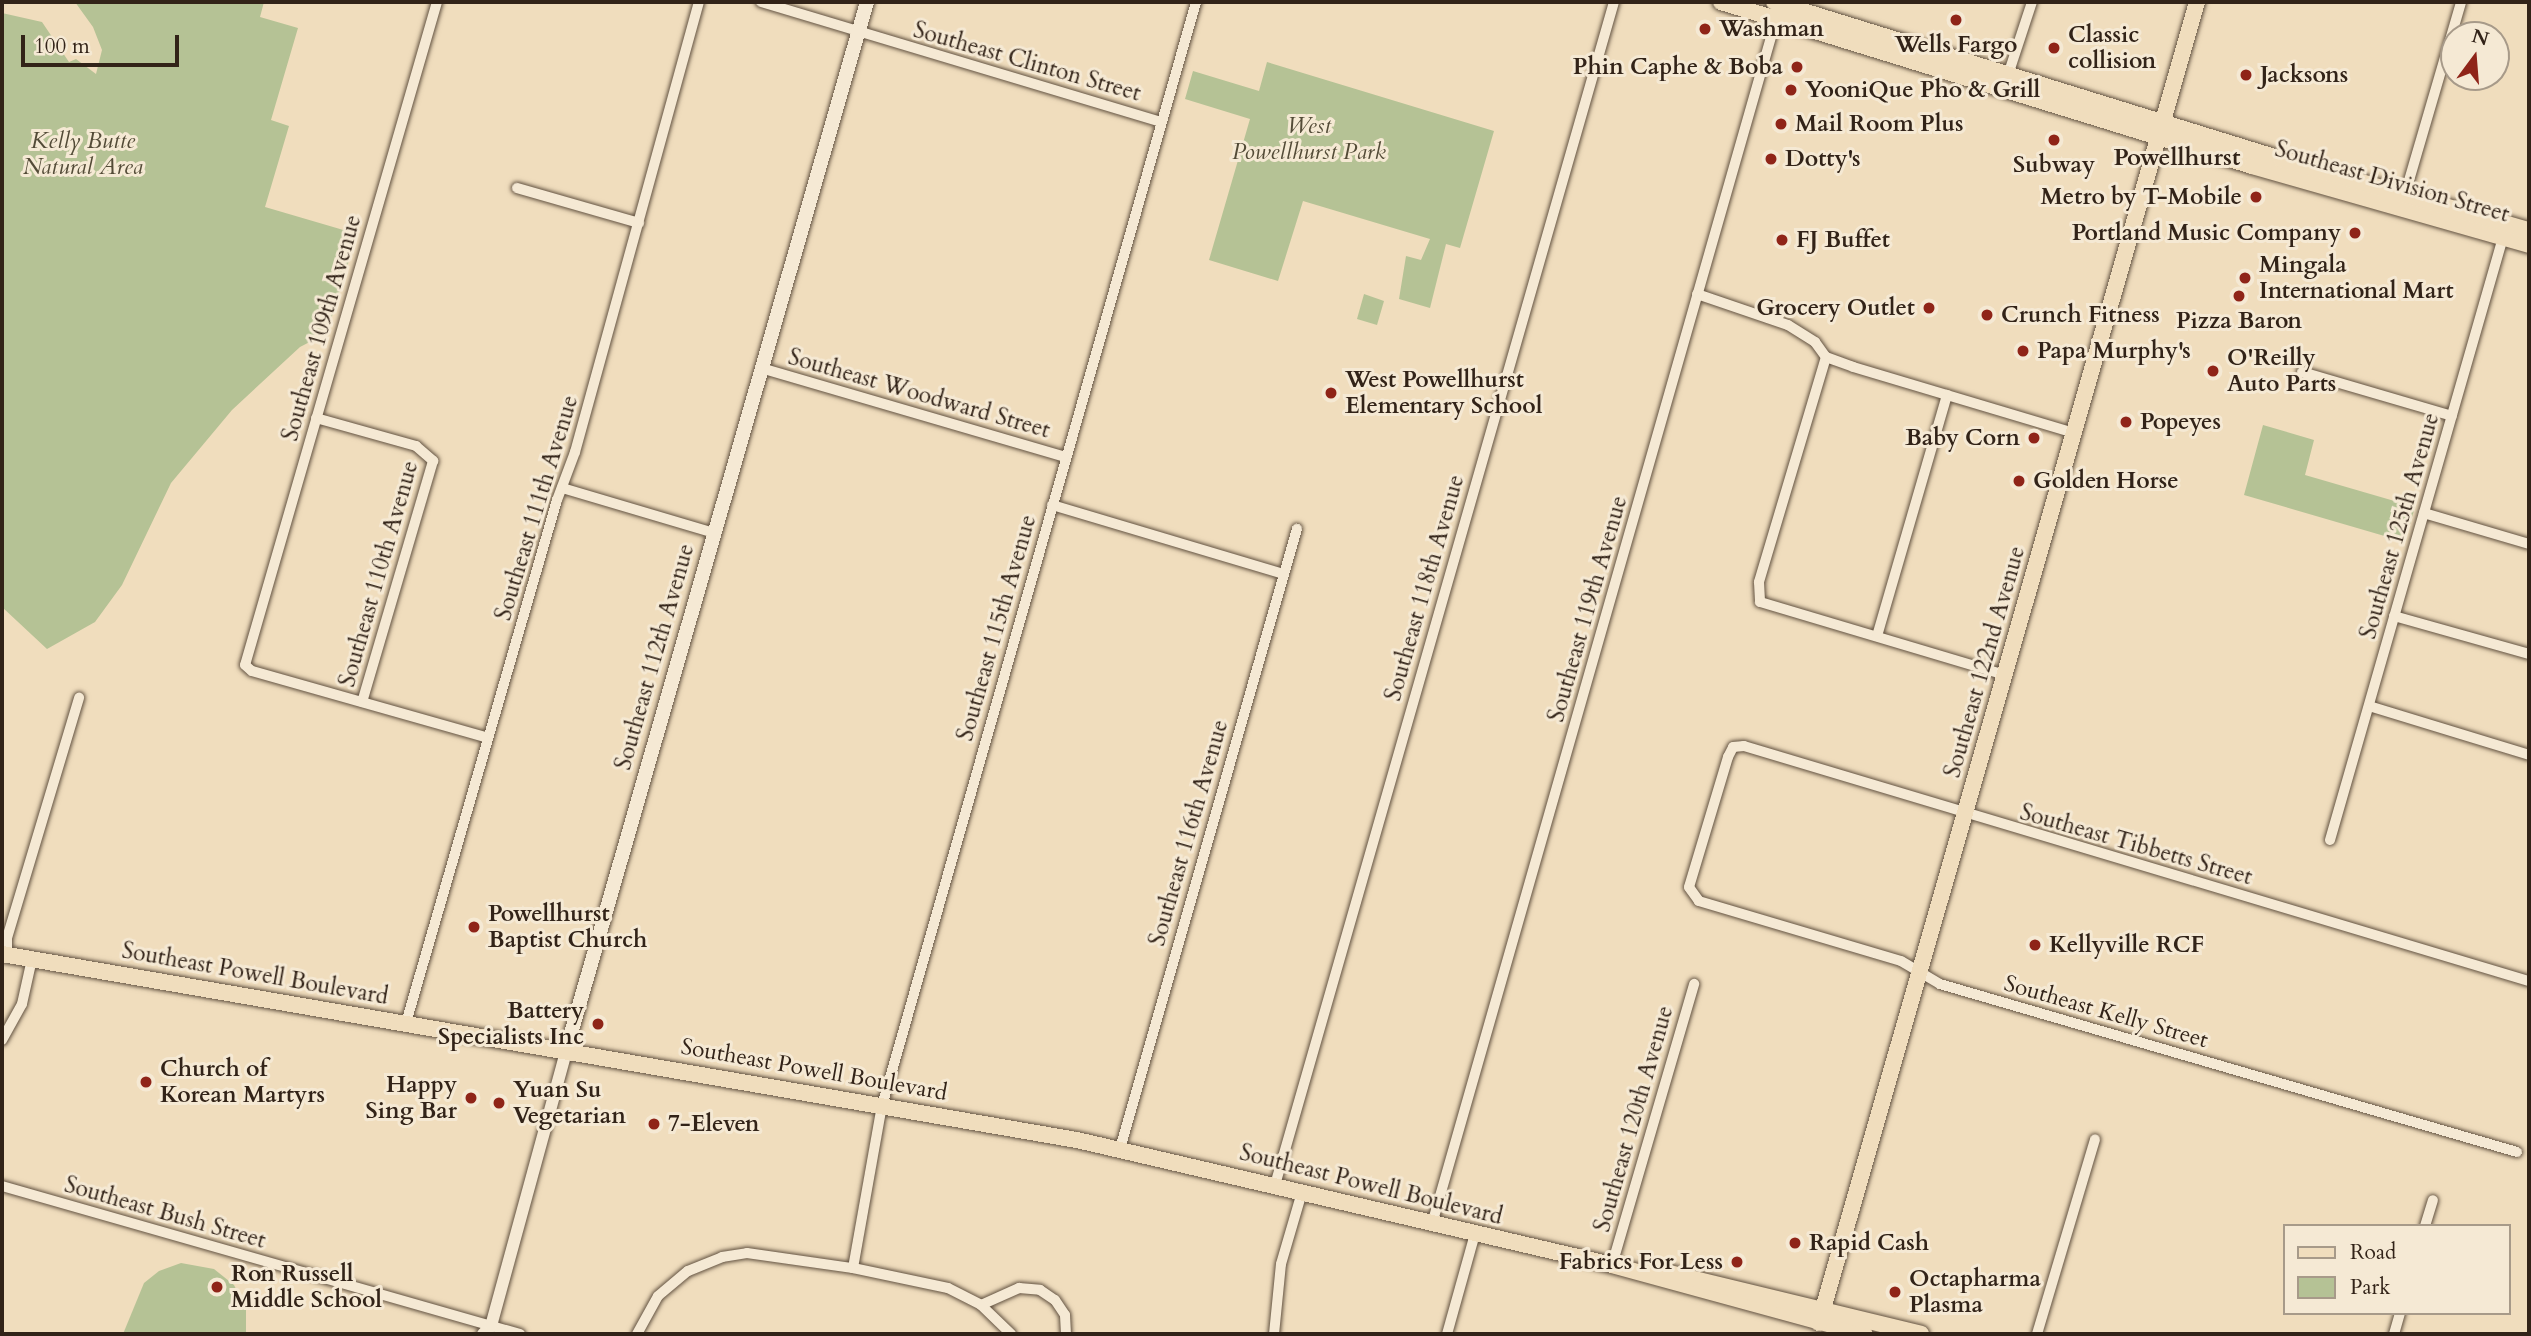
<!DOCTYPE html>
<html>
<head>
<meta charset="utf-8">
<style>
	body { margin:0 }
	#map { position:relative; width:2531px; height:1336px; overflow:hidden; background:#f0ddbd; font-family:Cardo,serif }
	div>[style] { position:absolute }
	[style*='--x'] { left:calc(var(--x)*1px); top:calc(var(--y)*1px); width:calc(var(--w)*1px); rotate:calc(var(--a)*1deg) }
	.green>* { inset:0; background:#b5c295 }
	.roads { filter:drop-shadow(0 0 2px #625241) drop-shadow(0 0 2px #625241) }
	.minor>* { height:10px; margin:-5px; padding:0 5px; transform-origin:5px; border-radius:5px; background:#f5e9d4 }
	.tertiary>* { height:12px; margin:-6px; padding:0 6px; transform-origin:6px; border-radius:6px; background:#f5e9d4 }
	.secondary>* { height:14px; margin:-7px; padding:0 7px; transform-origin:7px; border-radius:7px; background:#f5e9d4 }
	.primary>* { height:16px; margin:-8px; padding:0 8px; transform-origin:8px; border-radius:8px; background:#f0ddbd }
	.dots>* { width:19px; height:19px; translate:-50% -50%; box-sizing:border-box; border:4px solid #f5e9d4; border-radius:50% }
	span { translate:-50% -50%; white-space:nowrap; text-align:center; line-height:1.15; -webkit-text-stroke:6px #f5e9d4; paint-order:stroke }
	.poi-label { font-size:23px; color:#322318; font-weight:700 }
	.left { translate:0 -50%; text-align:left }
	.right { translate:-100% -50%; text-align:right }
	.street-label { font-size:23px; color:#322318 }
	.park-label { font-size:23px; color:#534b37; font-style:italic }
	.neighbourhood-label { font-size:24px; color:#322318; font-weight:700 }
	.frame { position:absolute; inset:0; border:4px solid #322318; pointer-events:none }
	.legend { position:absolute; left:2283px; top:1224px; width:228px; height:91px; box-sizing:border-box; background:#f5e9d4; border:2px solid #a79a89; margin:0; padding:9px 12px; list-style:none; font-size:21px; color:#322318 }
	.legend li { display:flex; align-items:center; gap:14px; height:35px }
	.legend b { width:35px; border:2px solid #a79a89 }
	.north { position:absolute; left:2440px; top:21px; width:70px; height:70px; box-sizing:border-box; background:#f5e9d4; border:2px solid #a79a89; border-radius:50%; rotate:16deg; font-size:19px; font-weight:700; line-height:28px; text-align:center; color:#322318 }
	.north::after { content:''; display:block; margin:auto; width:24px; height:32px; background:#8f2418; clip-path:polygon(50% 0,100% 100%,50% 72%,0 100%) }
	.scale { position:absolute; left:21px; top:35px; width:158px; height:32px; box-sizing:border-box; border:4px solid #322318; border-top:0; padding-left:9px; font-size:21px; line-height:24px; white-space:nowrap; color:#322318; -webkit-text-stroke:5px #f5e9d4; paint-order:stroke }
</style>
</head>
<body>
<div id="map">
	<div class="green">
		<i style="clip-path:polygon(75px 2px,264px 2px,260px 17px,298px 28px,271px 120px,289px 126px,265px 207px,357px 234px,327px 333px,300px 347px,232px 410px,171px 483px,122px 585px,95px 622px,47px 649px,2px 607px,2px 13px,42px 22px,69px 62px,76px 59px,96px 74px,102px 50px,93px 27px)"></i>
		<i style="clip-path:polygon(1267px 62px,1494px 131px,1460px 248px,1446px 244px,1430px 308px,1399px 299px,1406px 256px,1421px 260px,1430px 239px,1303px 201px,1278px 281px,1209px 260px,1250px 119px,1185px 99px,1193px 71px,1259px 91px)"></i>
		<i style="clip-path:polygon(1364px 294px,1384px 301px,1377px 325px,1357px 319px)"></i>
		<i style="clip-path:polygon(2263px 425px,2314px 440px,2305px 475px,2415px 507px,2405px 542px,2244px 495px)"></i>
		<i style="clip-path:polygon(181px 1263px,214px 1269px,234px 1285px,246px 1309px,246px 1334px,123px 1334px,144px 1283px,159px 1271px)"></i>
	</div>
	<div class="roads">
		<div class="minor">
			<i style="--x:437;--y:2;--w:690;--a:106.15"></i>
			<i style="--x:245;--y:665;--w:9;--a:41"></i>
			<i style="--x:252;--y:671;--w:245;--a:15.8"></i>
			<i style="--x:761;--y:2;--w:418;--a:16.7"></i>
			<i style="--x:2007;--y:78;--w:80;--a:-71.8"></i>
			<i style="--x:517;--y:188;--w:127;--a:16"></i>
			<i style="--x:2405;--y:194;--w:200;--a:-73.7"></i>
			<i style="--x:1697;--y:294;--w:96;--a:18.8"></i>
			<i style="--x:1788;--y:325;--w:32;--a:32"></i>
			<i style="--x:1815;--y:342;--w:19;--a:54"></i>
			<i style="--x:1826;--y:357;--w:29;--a:20"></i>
			<i style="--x:1853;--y:367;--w:231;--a:16.6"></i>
			<i style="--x:1826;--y:357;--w:235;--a:106.6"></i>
			<i style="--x:1759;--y:582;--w:20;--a:87"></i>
			<i style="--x:1760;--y:602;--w:256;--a:16.6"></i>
			<i style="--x:761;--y:368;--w:318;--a:16.3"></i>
			<i style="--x:2302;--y:372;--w:156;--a:16.3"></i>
			<i style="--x:316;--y:418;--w:104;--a:15.6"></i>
			<i style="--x:416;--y:446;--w:23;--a:41"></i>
			<i style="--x:433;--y:461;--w:251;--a:106.4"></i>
			<i style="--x:562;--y:488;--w:159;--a:16.5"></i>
			<i style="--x:1052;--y:505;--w:241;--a:16.6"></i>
			<i style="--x:2424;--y:513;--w:109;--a:16.4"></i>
			<i style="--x:2394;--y:616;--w:140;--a:15.7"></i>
			<i style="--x:1877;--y:636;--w:251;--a:-73.8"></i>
			<i style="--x:2369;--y:706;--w:167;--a:17"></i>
			<i style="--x:2330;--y:840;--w:630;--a:-73.98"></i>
			<i style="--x:7;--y:955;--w:17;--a:-90"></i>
			<i style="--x:7;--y:938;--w:251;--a:-73.3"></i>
			<i style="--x:406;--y:1023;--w:544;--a:-73.9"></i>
			<i style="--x:557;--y:500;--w:51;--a:-69.4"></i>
			<i style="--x:575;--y:452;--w:467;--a:-74.6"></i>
			<i style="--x:2;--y:1040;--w:41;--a:-60.9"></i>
			<i style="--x:22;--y:1004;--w:46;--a:-77.5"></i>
			<i style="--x:1120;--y:1149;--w:645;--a:-74.07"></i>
			<i style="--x:2517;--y:1152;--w:601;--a:-163.77"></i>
			<i style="--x:1940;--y:984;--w:45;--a:-149.5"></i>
			<i style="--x:1901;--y:961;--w:211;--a:-163.5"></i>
			<i style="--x:1699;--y:901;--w:17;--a:-126"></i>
			<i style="--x:1689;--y:887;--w:136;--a:-73.3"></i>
			<i style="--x:1728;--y:757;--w:11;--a:-63"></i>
			<i style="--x:1733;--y:747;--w:11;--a:-5"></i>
			<i style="--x:1744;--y:746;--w:819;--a:16.67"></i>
			<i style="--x:1275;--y:1185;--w:1231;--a:-74.01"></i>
			<i style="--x:2;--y:1186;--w:539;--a:15.95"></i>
			<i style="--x:1432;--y:1224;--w:1256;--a:-74.06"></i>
			<i style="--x:2425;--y:1226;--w:27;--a:-73"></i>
			<i style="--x:1612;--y:1265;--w:293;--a:-73.7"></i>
			<i style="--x:853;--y:1268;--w:165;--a:-79.9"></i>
			<i style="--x:882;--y:1106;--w:1148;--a:-74.12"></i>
			<i style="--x:981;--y:1305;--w:42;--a:-24.1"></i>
			<i style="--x:1019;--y:1288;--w:21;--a:5"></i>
			<i style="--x:1040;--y:1290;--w:18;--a:34"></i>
			<i style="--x:1055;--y:1300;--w:18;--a:56"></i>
			<i style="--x:1065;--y:1315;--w:19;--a:87"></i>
			<i style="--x:637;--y:1334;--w:43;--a:-61.1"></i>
			<i style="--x:658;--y:1296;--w:39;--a:-40"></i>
			<i style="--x:688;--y:1271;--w:37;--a:-22"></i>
			<i style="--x:722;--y:1257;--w:25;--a:-9"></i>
			<i style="--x:747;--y:1253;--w:107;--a:8.1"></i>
			<i style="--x:853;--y:1268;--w:97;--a:11.9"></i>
			<i style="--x:948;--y:1288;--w:37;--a:27"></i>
			<i style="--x:981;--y:1305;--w:42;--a:44"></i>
			<i style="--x:1274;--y:1334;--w:70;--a:-84.3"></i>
			<i style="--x:1281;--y:1264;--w:75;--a:-73.7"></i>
			<i style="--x:1447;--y:1334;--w:104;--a:-74.4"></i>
			<i style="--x:2037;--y:1334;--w:203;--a:-73.4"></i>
			<i style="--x:2394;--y:1334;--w:22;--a:-74"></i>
		</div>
		<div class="tertiary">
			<i style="--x:483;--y:1334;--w:11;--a:-45"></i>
			<i style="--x:491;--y:1326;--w:285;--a:-74.7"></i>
		</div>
		<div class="secondary">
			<i style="--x:566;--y:1051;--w:1091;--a:-73.99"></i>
		</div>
		<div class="primary">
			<i style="--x:1721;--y:2;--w:556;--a:17.16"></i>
			<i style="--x:2252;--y:166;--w:288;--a:15.9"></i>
			<i style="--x:1774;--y:2;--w:531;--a:17.21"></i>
			<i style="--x:2281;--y:159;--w:258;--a:16"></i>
			<i style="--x:2;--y:954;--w:1091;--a:9.82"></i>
			<i style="--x:1077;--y:1140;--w:549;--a:13.15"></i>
			<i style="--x:1612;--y:1265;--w:262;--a:15.3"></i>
			<i style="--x:1649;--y:1268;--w:280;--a:13.6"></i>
			<i style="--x:1819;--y:1323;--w:1374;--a:-74.03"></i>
		</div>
	</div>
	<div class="dots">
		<i style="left:1956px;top:20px;background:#8f2418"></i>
		<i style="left:1705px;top:29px;background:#8f2418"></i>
		<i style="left:2054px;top:48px;background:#8f2418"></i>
		<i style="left:1797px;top:67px;background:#8f2418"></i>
		<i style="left:2246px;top:75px;background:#8f2418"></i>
		<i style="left:1791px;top:90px;background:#8f2418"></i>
		<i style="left:1781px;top:124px;background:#8f2418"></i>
		<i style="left:2054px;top:140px;background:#8f2418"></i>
		<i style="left:1771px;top:159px;background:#8f2418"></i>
		<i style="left:2256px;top:197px;background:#8f2418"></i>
		<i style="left:2355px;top:233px;background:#8f2418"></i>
		<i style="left:1782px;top:240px;background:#8f2418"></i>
		<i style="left:2245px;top:278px;background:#8f2418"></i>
		<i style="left:2239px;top:296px;background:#8f2418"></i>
		<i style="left:1929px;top:308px;background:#8f2418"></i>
		<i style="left:1987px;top:315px;background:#8f2418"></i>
		<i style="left:2023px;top:351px;background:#8f2418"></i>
		<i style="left:2213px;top:371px;background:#8f2418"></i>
		<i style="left:1331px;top:393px;background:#8f2418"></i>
		<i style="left:2126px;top:422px;background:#8f2418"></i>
		<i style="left:2034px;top:438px;background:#8f2418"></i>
		<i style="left:2019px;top:481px;background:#8f2418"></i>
		<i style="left:474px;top:927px;background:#8f2418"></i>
		<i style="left:2035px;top:945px;background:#8f2418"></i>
		<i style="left:598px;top:1024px;background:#8f2418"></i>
		<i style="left:146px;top:1082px;background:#8f2418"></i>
		<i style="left:471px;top:1098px;background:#8f2418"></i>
		<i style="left:499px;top:1103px;background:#8f2418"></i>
		<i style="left:654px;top:1124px;background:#8f2418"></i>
		<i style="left:1795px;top:1243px;background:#8f2418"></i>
		<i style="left:1737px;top:1262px;background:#8f2418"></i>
		<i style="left:217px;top:1287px;background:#8f2418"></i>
		<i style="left:1895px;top:1292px;background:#8f2418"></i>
	</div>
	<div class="poi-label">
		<span class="left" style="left:1719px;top:29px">Washman</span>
		<span class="left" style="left:2068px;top:48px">Classic<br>collision</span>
		<span style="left:1956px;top:45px">Wells Fargo</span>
		<span class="right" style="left:1783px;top:67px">Phin Caphe &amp; Boba</span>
		<span class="left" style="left:2260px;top:75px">Jacksons</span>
		<span class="left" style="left:1805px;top:90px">YooniQue Pho &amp; Grill</span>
		<span class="left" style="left:1795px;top:124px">Mail Room Plus</span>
		<span class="left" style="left:1785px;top:159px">Dotty's</span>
		<span style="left:2054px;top:165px">Subway</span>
		<span class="right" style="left:2242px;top:197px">Metro by T-Mobile</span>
		<span class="right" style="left:2341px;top:233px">Portland Music Company</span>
		<span class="left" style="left:1796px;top:240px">FJ Buffet</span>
		<span class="left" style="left:2259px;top:278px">Mingala<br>International Mart</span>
		<span class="right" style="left:1915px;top:308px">Grocery Outlet</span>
		<span class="left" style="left:2001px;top:315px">Crunch Fitness</span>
		<span style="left:2239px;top:321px">Pizza Baron</span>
		<span class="left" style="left:2037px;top:351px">Papa Murphy's</span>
		<span class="left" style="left:2227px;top:371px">O'Reilly<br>Auto Parts</span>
		<span class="left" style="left:1345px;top:393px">West Powellhurst<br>Elementary School</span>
		<span class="left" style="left:2140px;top:422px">Popeyes</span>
		<span class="right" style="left:2020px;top:438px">Baby Corn</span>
		<span class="left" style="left:2033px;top:481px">Golden Horse</span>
		<span class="left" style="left:488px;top:927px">Powellhurst<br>Baptist Church</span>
		<span class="left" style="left:2049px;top:945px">Kellyville RCF</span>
		<span class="right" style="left:584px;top:1024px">Battery<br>Specialists Inc</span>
		<span class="left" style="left:160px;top:1082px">Church of<br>Korean Martyrs</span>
		<span class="right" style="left:457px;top:1098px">Happy<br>Sing Bar</span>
		<span class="left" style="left:513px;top:1103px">Yuan Su<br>Vegetarian</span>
		<span class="left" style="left:668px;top:1124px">7-Eleven</span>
		<span class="left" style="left:1809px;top:1243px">Rapid Cash</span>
		<span class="right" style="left:1723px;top:1262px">Fabrics For Less</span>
		<span class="left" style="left:231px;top:1287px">Ron Russell<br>Middle School</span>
		<span class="left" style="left:1909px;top:1292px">Octapharma<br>Plasma</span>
	</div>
	<div class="street-label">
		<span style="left:1027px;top:62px;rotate:16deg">Southeast Clinton Street</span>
		<span style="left:2392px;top:182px;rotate:16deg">Southeast Division Street</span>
		<span style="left:322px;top:328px;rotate:-74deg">Southeast 109th Avenue</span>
		<span style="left:919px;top:394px;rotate:16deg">Southeast Woodward Street</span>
		<span style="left:537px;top:508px;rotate:-73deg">Southeast 111th Avenue</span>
		<span style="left:2400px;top:526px;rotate:-74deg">Southeast 125th Avenue</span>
		<span style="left:379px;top:574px;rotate:-74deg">Southeast 110th Avenue</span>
		<span style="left:1425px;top:588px;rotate:-74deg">Southeast 118th Avenue</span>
		<span style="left:1588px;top:609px;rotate:-74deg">Southeast 119th Avenue</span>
		<span style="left:997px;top:628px;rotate:-74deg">Southeast 115th Avenue</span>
		<span style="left:655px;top:657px;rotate:-74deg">Southeast 112th Avenue</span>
		<span style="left:1985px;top:662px;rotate:-74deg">Southeast 122nd Avenue</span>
		<span style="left:1189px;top:833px;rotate:-74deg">Southeast 116th Avenue</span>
		<span style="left:2136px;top:845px;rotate:16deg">Southeast Tibbetts Street</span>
		<span style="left:255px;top:974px;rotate:10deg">Southeast Powell Boulevard</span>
		<span style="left:2106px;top:1012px;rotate:16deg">Southeast Kelly Street</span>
		<span style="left:814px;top:1070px;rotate:10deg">Southeast Powell Boulevard</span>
		<span style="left:1634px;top:1119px;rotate:-74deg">Southeast 120th Avenue</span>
		<span style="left:1371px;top:1185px;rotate:14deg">Southeast Powell Boulevard</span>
		<span style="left:165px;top:1213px;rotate:16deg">Southeast Bush Street</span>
	</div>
	<div class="park-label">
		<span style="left:1309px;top:139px">West<br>Powellhurst Park</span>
		<span style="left:83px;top:154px">Kelly Butte<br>Natural Area</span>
	</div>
	<div class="neighbourhood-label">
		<span style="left:2177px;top:158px">Powellhurst</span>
	</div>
	<div class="frame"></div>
	<ul class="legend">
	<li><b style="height:9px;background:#f0ddbd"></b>Road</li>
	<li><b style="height:19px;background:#b5c295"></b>Park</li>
	</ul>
	<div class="north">N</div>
	<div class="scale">100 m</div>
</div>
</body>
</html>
